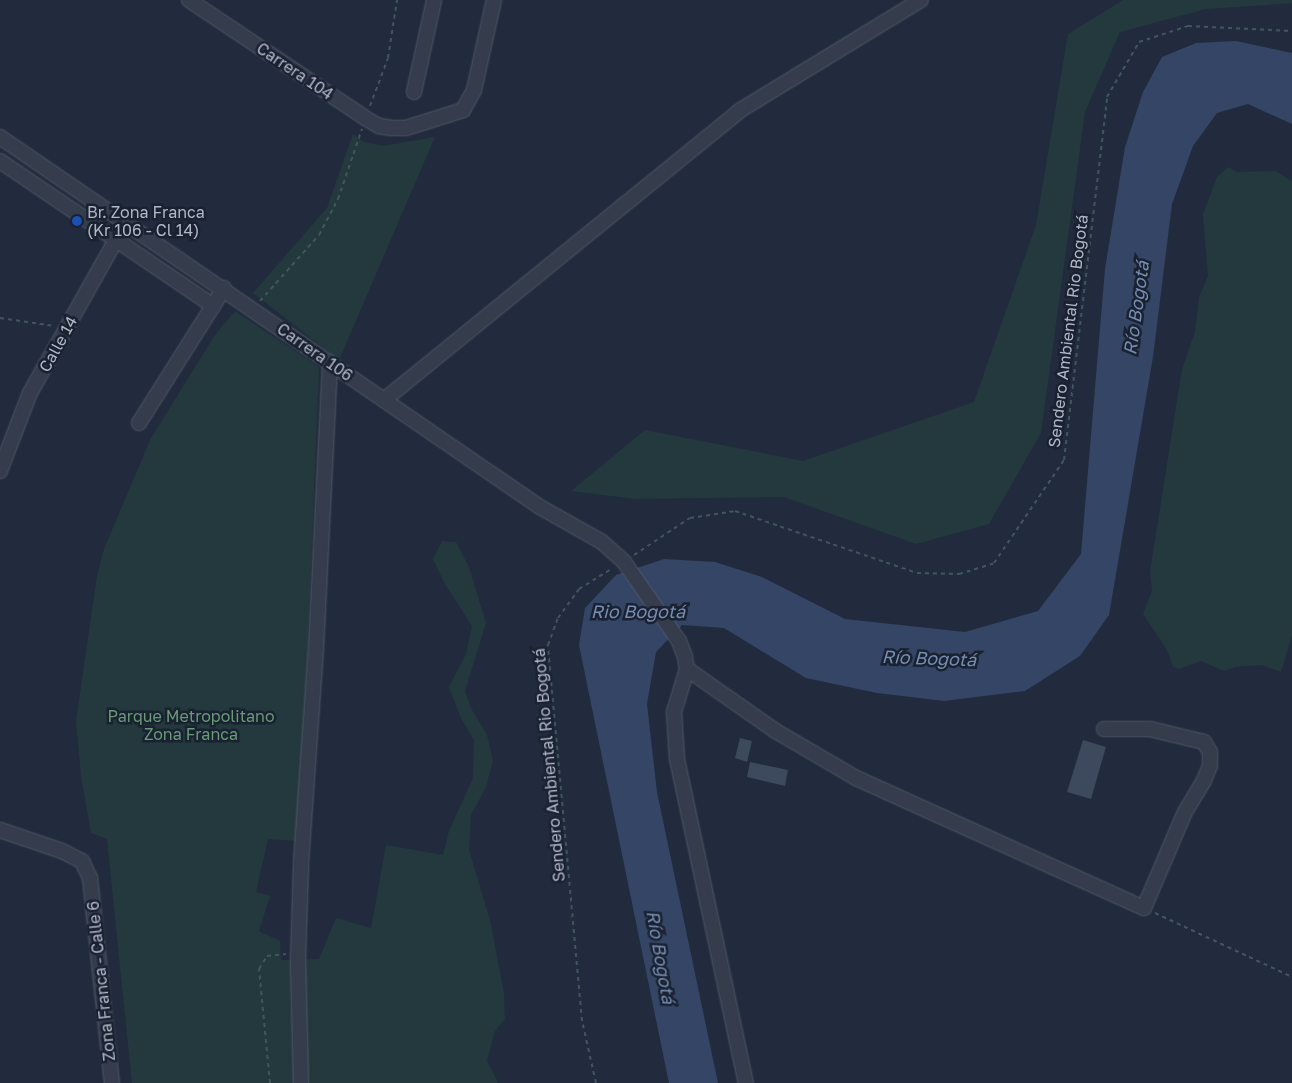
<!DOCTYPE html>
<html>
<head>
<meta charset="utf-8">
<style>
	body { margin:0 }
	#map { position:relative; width:1292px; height:1083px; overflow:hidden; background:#212b3d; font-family:"Golos Text",sans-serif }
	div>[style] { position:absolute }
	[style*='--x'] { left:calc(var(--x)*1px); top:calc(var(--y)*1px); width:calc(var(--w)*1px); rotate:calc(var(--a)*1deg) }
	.green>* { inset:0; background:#23393e }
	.water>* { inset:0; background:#344565 }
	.building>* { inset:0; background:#3d495c }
	.path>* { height:2px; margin-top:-1px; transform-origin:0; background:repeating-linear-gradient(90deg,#41565b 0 4px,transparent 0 8px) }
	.roads { filter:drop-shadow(0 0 1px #505867) drop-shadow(0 0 1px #505867) }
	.minor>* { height:14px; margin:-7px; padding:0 7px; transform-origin:7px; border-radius:7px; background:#353d4d }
	.dots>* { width:14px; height:14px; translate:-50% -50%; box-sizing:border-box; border:2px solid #1a2231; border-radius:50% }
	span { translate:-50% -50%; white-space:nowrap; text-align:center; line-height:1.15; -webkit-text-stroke:5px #1a2231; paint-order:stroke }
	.street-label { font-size:16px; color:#b0b8c8 }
	.poi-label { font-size:16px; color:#b0b8c8 }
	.left { translate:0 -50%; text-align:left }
	.park-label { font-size:16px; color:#669b76 }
	.water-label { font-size:18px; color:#768cb2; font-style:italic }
</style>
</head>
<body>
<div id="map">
	<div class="green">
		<i style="clip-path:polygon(1123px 0,1292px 0,1292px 3px,1206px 9px,1120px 32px,1085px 112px,1041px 433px,989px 524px,916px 544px,784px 497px,635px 499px,571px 491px,645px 430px,803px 461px,974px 402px,1036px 225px,1068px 34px)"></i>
		<i style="clip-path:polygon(353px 134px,364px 142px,383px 146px,435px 137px,339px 360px,253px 293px,327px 208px)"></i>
		<i style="clip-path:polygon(1228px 167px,1237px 172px,1275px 171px,1292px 181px,1292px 635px,1281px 672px,1262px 665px,1235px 667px,1224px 671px,1201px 661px,1179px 669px,1173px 667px,1167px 650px,1143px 614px,1152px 591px,1150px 572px,1182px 369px,1195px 332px,1199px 297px,1208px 276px,1203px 214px,1217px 177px)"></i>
		<i style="clip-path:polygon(235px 311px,319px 367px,304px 742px,296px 841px,268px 839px,256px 892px,270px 896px,259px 931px,280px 941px,281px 960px,319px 959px,336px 918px,371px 928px,386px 845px,443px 855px,449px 831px,473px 778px,474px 740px,461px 718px,449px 687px,466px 654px,472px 626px,445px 584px,433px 559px,442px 541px,456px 542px,469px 567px,486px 623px,465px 691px,471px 708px,487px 735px,493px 761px,486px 787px,471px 815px,469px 850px,490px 920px,504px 993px,505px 1019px,495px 1031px,487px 1061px,498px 1083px,132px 1083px,107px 839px,91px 833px,81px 776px,76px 721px,97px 576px,104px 549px,151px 438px,215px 335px)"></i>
	</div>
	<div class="water">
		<i style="clip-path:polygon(1236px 41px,1292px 53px,1292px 124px,1248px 104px,1217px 113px,1193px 146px,1172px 204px,1153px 357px,1109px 615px,1080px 656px,1025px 691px,944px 701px,877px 693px,806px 678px,724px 628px,682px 625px,656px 652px,647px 704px,657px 792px,718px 1083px,669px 1083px,579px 645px,585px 608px,616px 575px,664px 559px,715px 562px,762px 577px,845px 619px,965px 632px,1038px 611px,1081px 554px,1105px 269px,1125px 147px,1143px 92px,1162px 57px,1196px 43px)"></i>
	</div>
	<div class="building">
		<i style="clip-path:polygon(740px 738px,752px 741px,747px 762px,735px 758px)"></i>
		<i style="clip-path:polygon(1083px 740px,1106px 747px,1091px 799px,1067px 792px)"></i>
		<i style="clip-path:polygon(750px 762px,788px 770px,785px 786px,747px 777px)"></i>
	</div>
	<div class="path">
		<i style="--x:370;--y:106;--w:51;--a:-69.4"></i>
		<i style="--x:388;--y:58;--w:59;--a:-81.2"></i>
		<i style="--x:260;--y:301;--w:89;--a:-48.2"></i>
		<i style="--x:319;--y:235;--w:41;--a:-62.2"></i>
		<i style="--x:338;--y:199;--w:74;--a:-71.1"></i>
		<i style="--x:0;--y:318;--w:55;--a:8.4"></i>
		<i style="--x:634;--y:555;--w:67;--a:-33.5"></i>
		<i style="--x:690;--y:518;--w:46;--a:-8.8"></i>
		<i style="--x:735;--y:511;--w:192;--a:18.8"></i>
		<i style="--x:917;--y:573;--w:42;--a:1.4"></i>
		<i style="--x:959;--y:574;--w:37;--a:-17"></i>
		<i style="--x:994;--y:563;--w:125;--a:-55.8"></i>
		<i style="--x:1064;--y:460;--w:366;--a:-83.2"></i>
		<i style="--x:1107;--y:97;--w:64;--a:-59.8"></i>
		<i style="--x:1139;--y:42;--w:52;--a:-18.1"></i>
		<i style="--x:1188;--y:26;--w:104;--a:2.8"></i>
		<i style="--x:1155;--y:913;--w:151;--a:25"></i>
		<i style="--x:270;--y:1083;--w:115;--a:-95.5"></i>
		<i style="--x:259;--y:969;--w:15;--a:-58"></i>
		<i style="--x:267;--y:956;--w:19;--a:-6"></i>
		<i style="--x:596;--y:1083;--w:64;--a:-102.7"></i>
		<i style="--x:582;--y:1021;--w:378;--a:-95.2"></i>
		<i style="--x:548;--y:645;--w:29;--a:-70"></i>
		<i style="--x:558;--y:618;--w:36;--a:-54"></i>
		<i style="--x:579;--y:589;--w:40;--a:-32"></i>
	</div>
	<div class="roads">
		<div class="minor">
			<i style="--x:189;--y:0;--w:212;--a:33.8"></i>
			<i style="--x:365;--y:118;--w:16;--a:30"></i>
			<i style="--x:379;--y:126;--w:13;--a:9"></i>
			<i style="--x:392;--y:128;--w:14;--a:0"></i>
			<i style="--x:406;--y:128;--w:60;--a:-17.5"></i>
			<i style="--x:463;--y:110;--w:23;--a:-61"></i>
			<i style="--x:474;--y:90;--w:92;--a:-77.5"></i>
			<i style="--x:414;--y:92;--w:94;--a:-77.7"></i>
			<i style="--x:0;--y:137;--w:655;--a:34.42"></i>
			<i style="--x:540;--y:507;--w:71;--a:29.4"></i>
			<i style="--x:602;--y:542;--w:30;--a:42"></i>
			<i style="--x:624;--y:562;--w:96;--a:55.2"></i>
			<i style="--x:679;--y:641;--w:17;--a:69"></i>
			<i style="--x:685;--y:657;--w:12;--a:81"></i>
			<i style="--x:687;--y:669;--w:45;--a:106.8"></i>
			<i style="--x:674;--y:712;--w:47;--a:86.3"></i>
			<i style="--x:677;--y:759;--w:331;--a:78"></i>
			<i style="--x:0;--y:161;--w:258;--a:34.2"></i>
			<i style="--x:213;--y:306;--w:21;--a:-59"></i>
			<i style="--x:384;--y:400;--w:458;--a:-39.1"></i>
			<i style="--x:739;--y:111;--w:213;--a:-31.4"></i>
			<i style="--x:139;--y:423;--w:138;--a:-57.7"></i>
			<i style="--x:0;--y:471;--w:84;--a:-69"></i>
			<i style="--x:30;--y:393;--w:196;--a:-60.7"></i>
			<i style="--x:687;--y:669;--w:106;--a:35"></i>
			<i style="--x:774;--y:730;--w:95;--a:30.3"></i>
			<i style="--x:856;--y:778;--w:316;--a:24.3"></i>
			<i style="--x:1144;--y:908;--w:104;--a:-66.9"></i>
			<i style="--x:1185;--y:812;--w:37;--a:-59"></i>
			<i style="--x:1204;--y:780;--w:15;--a:-67"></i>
			<i style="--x:1210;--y:766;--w:14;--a:-90"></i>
			<i style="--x:1210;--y:752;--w:12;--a:-121"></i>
			<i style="--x:1204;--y:742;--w:56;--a:-166.5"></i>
			<i style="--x:1150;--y:729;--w:46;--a:180"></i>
			<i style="--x:0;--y:830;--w:65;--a:18.7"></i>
			<i style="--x:62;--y:851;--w:22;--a:27"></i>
			<i style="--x:82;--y:861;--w:19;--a:65"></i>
			<i style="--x:90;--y:878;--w:206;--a:83.9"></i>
			<i style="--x:301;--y:1083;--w:123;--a:-91.4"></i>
			<i style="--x:298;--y:960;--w:97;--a:-88.2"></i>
			<i style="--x:301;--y:863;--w:215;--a:-86"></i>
			<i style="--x:316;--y:649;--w:287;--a:-87.2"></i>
		</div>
	</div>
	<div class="dots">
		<i style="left:77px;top:221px;background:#1a4fb4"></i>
	</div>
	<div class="street-label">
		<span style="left:295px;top:71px;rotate:34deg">Carrera 104</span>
		<span style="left:1068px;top:331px;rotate:-83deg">Sendero Ambiental Rio Bogotá</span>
		<span style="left:58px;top:344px;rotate:-61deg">Calle 14</span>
		<span style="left:315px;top:352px;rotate:35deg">Carrera 106</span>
		<span style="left:549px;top:765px;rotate:-95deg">Sendero Ambiental Rio Bogotá</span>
		<span style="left:101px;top:981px;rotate:-96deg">Zona Franca - Calle 6</span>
	</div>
	<div class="poi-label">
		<span class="left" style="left:87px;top:221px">Br. Zona Franca<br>(Kr 106 - Cl 14)</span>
	</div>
	<div class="park-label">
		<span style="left:191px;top:725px">Parque Metropolitano<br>Zona Franca</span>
	</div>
	<div class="water-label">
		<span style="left:1136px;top:308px;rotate:-82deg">Río Bogotá</span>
		<span style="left:638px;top:611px">Rio Bogotá</span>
		<span style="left:929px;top:658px;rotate:2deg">Río Bogotá</span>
		<span style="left:661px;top:957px;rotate:80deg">Río Bogotá</span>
	</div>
</div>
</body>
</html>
